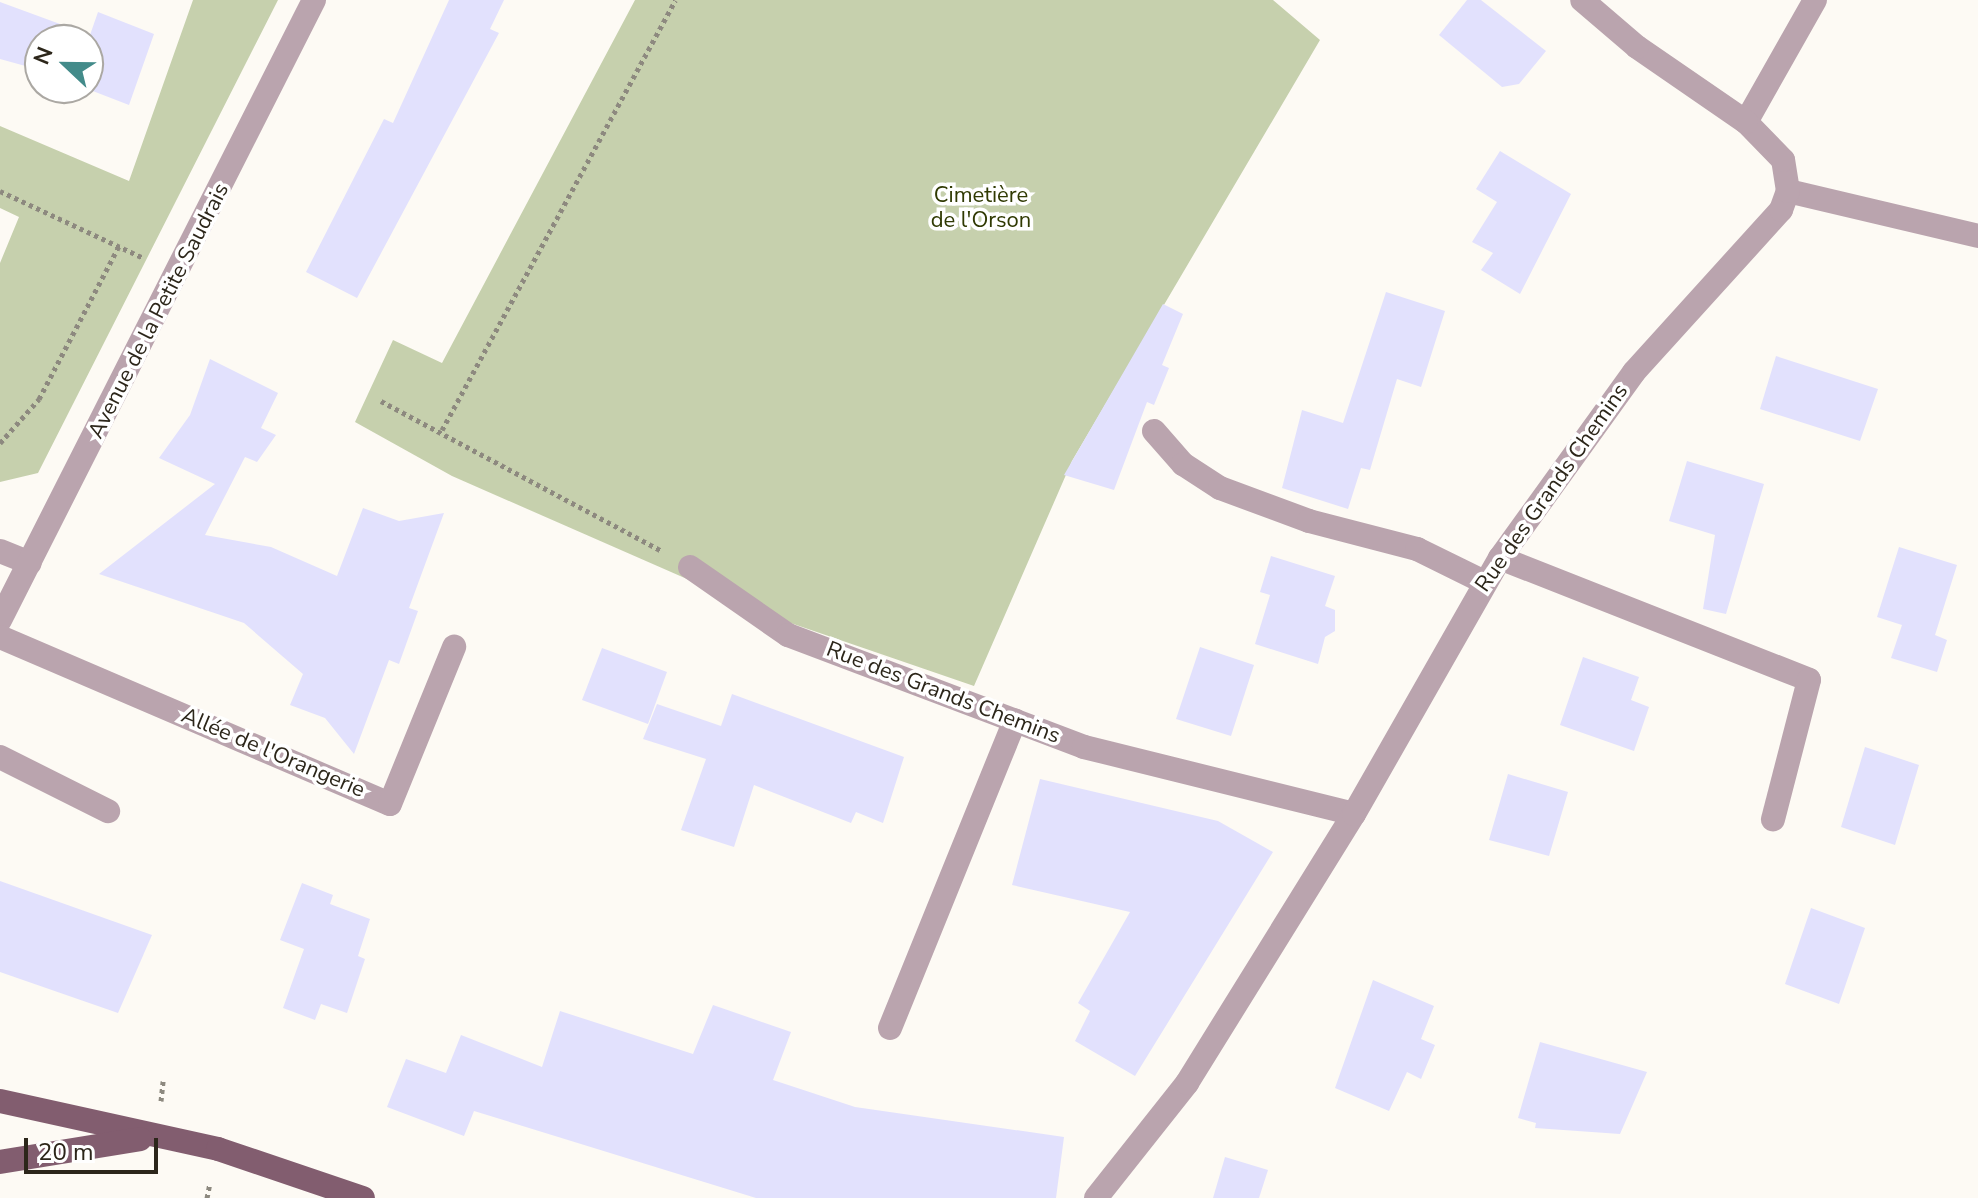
<!DOCTYPE html>
<html>
<head>
<meta charset="utf-8">
<style>
	body { margin:0 }
	#map { position:relative; width:1978px; height:1198px; overflow:hidden; background:#fdfaf4; font-family:"Nunito Sans",sans-serif }
	div>[style] { position:absolute }
	[style*='--x'] { left:calc(var(--x)*1px); top:calc(var(--y)*1px); width:calc(var(--w)*1px); rotate:calc(var(--a)*1deg) }
	.green>* { inset:0; background:#c6d0ad }
	.building>* { inset:0; background:#e2e1fd }
	.path>* { height:5px; margin-top:-2.5px; transform-origin:0; background:repeating-linear-gradient(90deg,#8d897f 0 4px,transparent 0 8px) }
	.minor>* { height:24px; margin:-12px; padding:0 12px; transform-origin:12px; border-radius:12px; background:#baa4ae }
	.major>* { height:24px; margin:-12px; padding:0 12px; transform-origin:12px; border-radius:12px; background:#825d6f }
	span { translate:-50% -50%; white-space:nowrap; text-align:center; line-height:1.15; -webkit-text-stroke:7px #fff; paint-order:stroke }
	.park-label { font-size:22px; color:#303a03 }
	.street-label { font-size:22px; color:#2c261a }
	.north { position:absolute; left:24px; top:24px; width:80px; height:80px; box-sizing:border-box; background:#fff; border:2px solid #aba8a3; border-radius:50%; rotate:292deg; font-size:22px; font-weight:700; line-height:32px; text-align:center; color:#2c261a }
	.north::after { content:''; display:block; margin:auto; width:28px; height:36px; background:#438b8a; clip-path:polygon(50% 0,100% 100%,50% 72%,0 100%) }
	.scale { position:absolute; left:24px; top:1138px; width:134px; height:36px; box-sizing:border-box; border:4px solid #2c261a; border-top:0; padding-left:10px; font-size:24px; line-height:28px; white-space:nowrap; color:#2c261a; -webkit-text-stroke:6px #fff; paint-order:stroke }
</style>
</head>
<body>
<div id="map">
	<div class="green">
		<i style="clip-path:polygon(193px 0,278px 0,38px 473px,0 482px,0 263px,19px 217px,0 208px,0 126px,129px 181px)"></i>
		<i style="clip-path:polygon(635px 0,1273px 0,1320px 40px,1072px 461px,974px 686px,776px 618px,452px 476px,355px 422px,393px 340px,442px 363px)"></i>
	</div>
	<div class="building">
		<i style="clip-path:polygon(449px 0,504px 0,490px 29px,499px 33px,357px 298px,306px 272px,384px 119px,393px 123px)"></i>
		<i style="clip-path:polygon(1467px 0,1481px 0,1546px 51px,1519px 84px,1502px 87px,1439px 35px)"></i>
		<i style="clip-path:polygon(0 2px,90px 35px,98px 12px,154px 34px,129px 105px,85px 88px,88px 40px,40px 40px,40px 70px,0 59px)"></i>
		<i style="clip-path:polygon(1500px 151px,1571px 194px,1520px 294px,1481px 270px,1493px 253px,1472px 242px,1497px 202px,1476px 189px)"></i>
		<i style="clip-path:polygon(1386px 292px,1445px 311px,1421px 387px,1397px 379px,1370px 470px,1361px 468px,1348px 509px,1282px 488px,1302px 410px,1343px 423px)"></i>
		<i style="clip-path:polygon(1163px 304px,1183px 314px,1162px 365px,1169px 368px,1154px 405px,1147px 402px,1114px 490px,1064px 475px)"></i>
		<i style="clip-path:polygon(1776px 356px,1878px 389px,1860px 441px,1760px 409px)"></i>
		<i style="clip-path:polygon(210px 359px,278px 393px,261px 428px,276px 435px,257px 462px,245px 457px,205px 535px,271px 547px,337px 576px,363px 508px,399px 521px,444px 513px,409px 608px,418px 611px,399px 664px,389px 660px,354px 754px,325px 718px,290px 705px,303px 674px,244px 623px,99px 574px,215px 484px,159px 458px,190px 415px)"></i>
		<i style="clip-path:polygon(1687px 461px,1764px 484px,1726px 614px,1703px 609px,1715px 535px,1669px 521px)"></i>
		<i style="clip-path:polygon(1899px 547px,1957px 565px,1935px 635px,1947px 640px,1937px 672px,1891px 658px,1902px 625px,1877px 617px)"></i>
		<i style="clip-path:polygon(1271px 556px,1335px 576px,1325px 606px,1335px 610px,1335px 631px,1325px 637px,1318px 664px,1255px 644px,1270px 595px,1260px 592px)"></i>
		<i style="clip-path:polygon(1200px 647px,1254px 665px,1231px 736px,1176px 719px)"></i>
		<i style="clip-path:polygon(602px 648px,667px 672px,648px 724px,582px 700px)"></i>
		<i style="clip-path:polygon(1583px 657px,1639px 677px,1631px 700px,1649px 707px,1634px 751px,1560px 725px)"></i>
		<i style="clip-path:polygon(732px 694px,904px 757px,883px 823px,856px 812px,851px 823px,754px 785px,734px 847px,681px 830px,706px 759px,643px 739px,657px 704px,721px 726px)"></i>
		<i style="clip-path:polygon(1865px 747px,1919px 765px,1895px 845px,1841px 827px)"></i>
		<i style="clip-path:polygon(1508px 774px,1568px 792px,1549px 856px,1489px 840px)"></i>
		<i style="clip-path:polygon(1040px 779px,1218px 821px,1273px 852px,1135px 1076px,1075px 1041px,1090px 1011px,1078px 1003px,1130px 912px,1012px 885px)"></i>
		<i style="clip-path:polygon(0 881px,152px 935px,118px 1013px,0 972px)"></i>
		<i style="clip-path:polygon(302px 883px,333px 895px,330px 904px,370px 919px,358px 956px,365px 959px,347px 1013px,321px 1004px,315px 1020px,283px 1008px,304px 949px,280px 940px)"></i>
		<i style="clip-path:polygon(1811px 908px,1865px 928px,1839px 1004px,1785px 984px)"></i>
		<i style="clip-path:polygon(1373px 980px,1434px 1006px,1421px 1039px,1435px 1045px,1421px 1079px,1407px 1072px,1389px 1111px,1335px 1088px)"></i>
		<i style="clip-path:polygon(713px 1005px,791px 1032px,773px 1080px,855px 1107px,1064px 1137px,1056px 1198px,756px 1198px,474px 1111px,464px 1136px,387px 1107px,406px 1059px,446px 1073px,461px 1035px,542px 1067px,560px 1011px,693px 1054px)"></i>
		<i style="clip-path:polygon(1540px 1042px,1647px 1072px,1620px 1134px,1535px 1128px,1536px 1123px,1518px 1118px)"></i>
		<i style="clip-path:polygon(1225px 1157px,1268px 1170px,1259px 1198px,1213px 1198px)"></i>
	</div>
	<div class="path">
		<i style="--x:0;--y:191;--w:159;--a:25"></i>
		<i style="--x:381;--y:401;--w:319;--a:28.1"></i>
		<i style="--x:442;--y:430;--w:489;--a:-61.5"></i>
		<i style="--x:0;--y:443;--w:59;--a:-48.4"></i>
		<i style="--x:39;--y:399;--w:173;--a:-62.4"></i>
		<i style="--x:161;--y:1101;--w:20;--a:-84"></i>
		<i style="--x:207;--y:1198;--w:15;--a:-79"></i>
	</div>
	<div class="minor">
		<i style="--x:1746;--y:122;--w:140;--a:-60.5"></i>
		<i style="--x:1788;--y:191;--w:195;--a:13.3"></i>
		<i style="--x:1154;--y:431;--w:44;--a:48.7"></i>
		<i style="--x:1183;--y:464;--w:44;--a:33"></i>
		<i style="--x:1220;--y:488;--w:95;--a:20.3"></i>
		<i style="--x:1309;--y:521;--w:112;--a:14.5"></i>
		<i style="--x:1417;--y:549;--w:75;--a:26.2"></i>
		<i style="--x:0;--y:551;--w:32;--a:22"></i>
		<i style="--x:1500;--y:558;--w:332;--a:21.5"></i>
		<i style="--x:1809;--y:680;--w:144;--a:104.5"></i>
		<i style="--x:690;--y:567;--w:119;--a:34.8"></i>
		<i style="--x:788;--y:635;--w:316;--a:20.7"></i>
		<i style="--x:1084;--y:747;--w:278;--a:13.9"></i>
		<i style="--x:0;--y:620;--w:695;--a:-63.14"></i>
		<i style="--x:0;--y:637;--w:424;--a:23.2"></i>
		<i style="--x:390;--y:804;--w:170;--a:-67.8"></i>
		<i style="--x:0;--y:757;--w:121;--a:26.6"></i>
		<i style="--x:890;--y:1028;--w:332;--a:-67.9"></i>
		<i style="--x:1096;--y:1198;--w:147;--a:-51.6"></i>
		<i style="--x:1187;--y:1083;--w:317;--a:-58.2"></i>
		<i style="--x:1354;--y:814;--w:295;--a:-60.3"></i>
		<i style="--x:1500;--y:558;--w:229;--a:-54.2"></i>
		<i style="--x:1634;--y:372;--w:219;--a:-47.8"></i>
		<i style="--x:1781;--y:210;--w:20;--a:-70"></i>
		<i style="--x:1788;--y:191;--w:31;--a:-99"></i>
		<i style="--x:1783;--y:160;--w:53;--a:-134.2"></i>
		<i style="--x:1746;--y:122;--w:132;--a:-145.5"></i>
		<i style="--x:1637;--y:47;--w:72;--a:-139.5"></i>
	</div>
	<div class="major">
		<i style="--x:0;--y:1101;--w:223;--a:12.4"></i>
		<i style="--x:218;--y:1149;--w:153;--a:18.7"></i>
		<i style="--x:0;--y:1162;--w:142;--a:-9.3"></i>
	</div>
	<div class="park-label">
		<span style="left:981px;top:208px">Cimetière<br>de l'Orson</span>
	</div>
	<div class="street-label">
		<span style="left:159px;top:311px;rotate:-63deg">Avenue de la Petite Saudrais</span>
		<span style="left:1552px;top:488px;rotate:-55deg">Rue des Grands Chemins</span>
		<span style="left:943px;top:693px;rotate:21deg">Rue des Grands Chemins</span>
		<span style="left:273px;top:753px;rotate:23deg">Allée de l'Orangerie</span>
	</div>
	<div class="north">N</div>
	<div class="scale">20 m</div>
</div>
</body>
</html>
